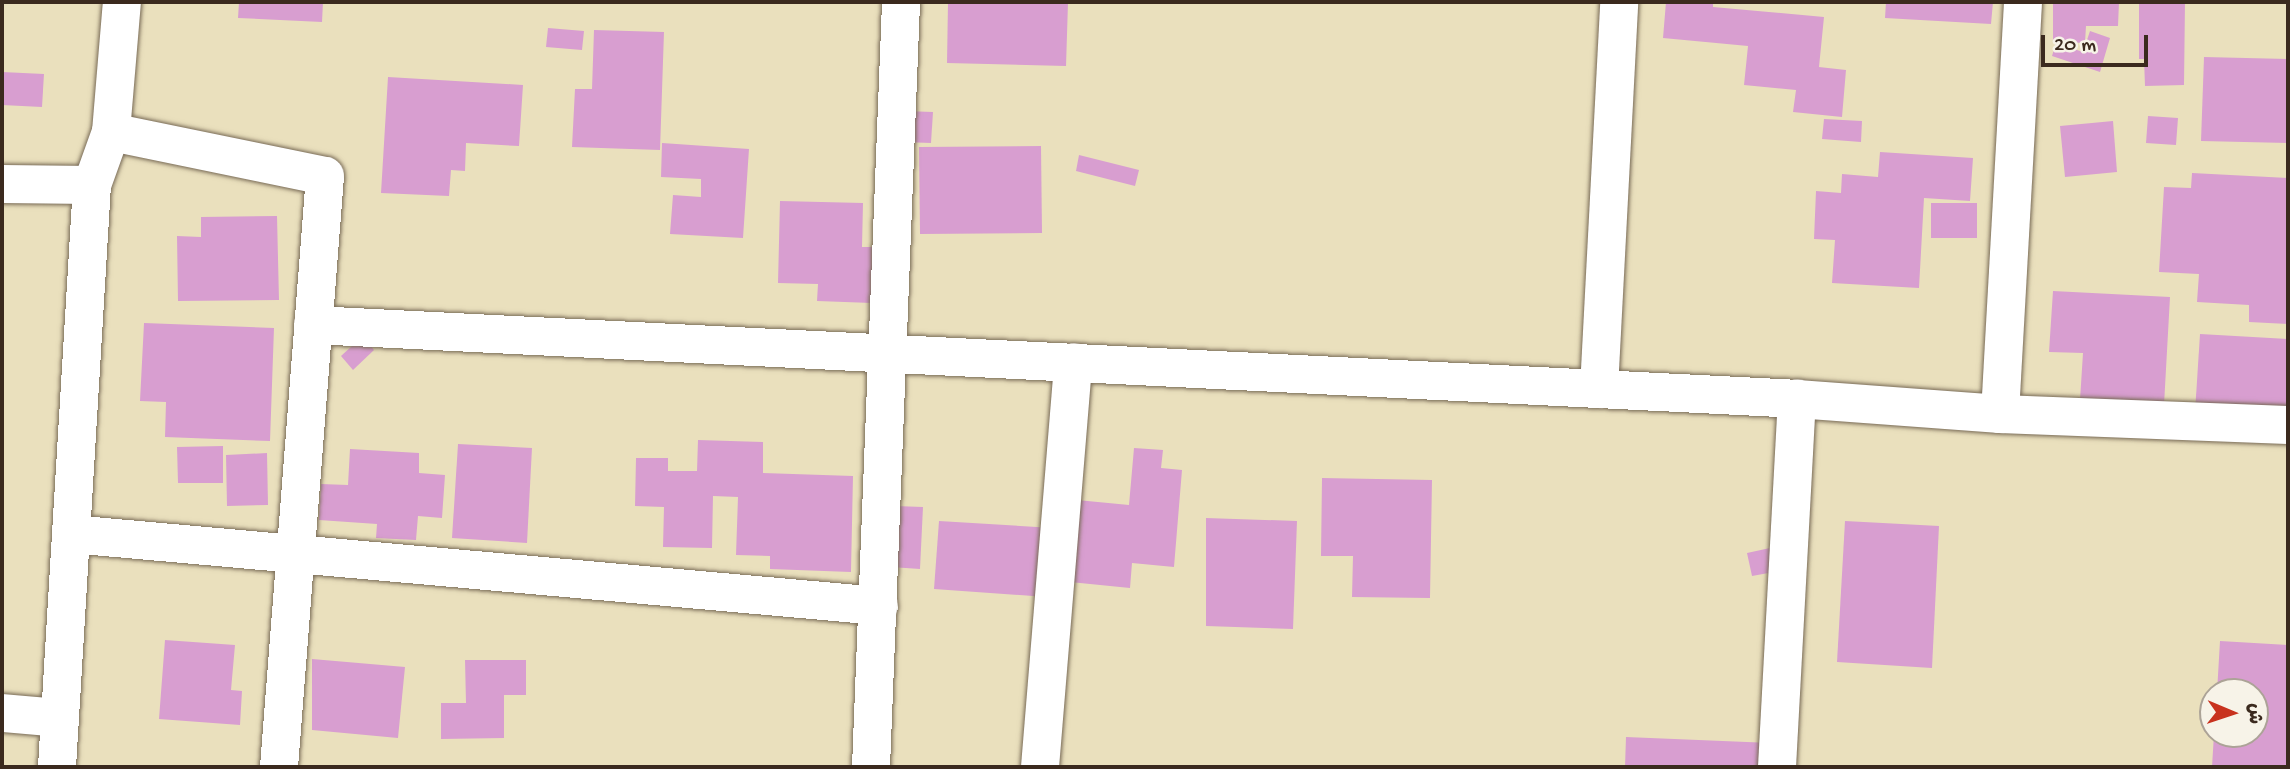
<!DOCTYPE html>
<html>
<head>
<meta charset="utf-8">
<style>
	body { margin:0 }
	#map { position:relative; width:2290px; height:769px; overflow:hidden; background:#eae0bd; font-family:"Gochi Hand","Playpen Sans Arabic",sans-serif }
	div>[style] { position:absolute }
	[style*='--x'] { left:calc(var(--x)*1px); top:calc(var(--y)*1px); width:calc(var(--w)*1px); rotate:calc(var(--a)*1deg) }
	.building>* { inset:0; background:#d89ed0 }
	.roads { filter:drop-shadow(0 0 2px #786a56) drop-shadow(0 0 2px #786a56) }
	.minor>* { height:38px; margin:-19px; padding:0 19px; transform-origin:19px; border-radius:19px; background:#fff }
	span { translate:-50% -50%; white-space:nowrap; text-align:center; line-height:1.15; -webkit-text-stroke:5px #f7f3e8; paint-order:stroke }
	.frame { position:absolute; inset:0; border:4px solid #3b2a1e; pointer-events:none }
	.north { position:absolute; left:2199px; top:678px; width:70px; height:70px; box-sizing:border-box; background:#f7f3e8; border:2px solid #aca397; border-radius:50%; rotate:92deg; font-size:19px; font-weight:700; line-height:28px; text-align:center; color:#3b2a1e }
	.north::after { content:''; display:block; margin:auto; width:24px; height:32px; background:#c8321e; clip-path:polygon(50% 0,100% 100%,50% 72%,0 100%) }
	.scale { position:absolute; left:2041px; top:35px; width:107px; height:32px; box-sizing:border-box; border:4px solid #3b2a1e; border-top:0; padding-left:9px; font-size:21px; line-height:24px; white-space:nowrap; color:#3b2a1e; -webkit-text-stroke:5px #f7f3e8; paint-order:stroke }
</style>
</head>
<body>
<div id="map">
	<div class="building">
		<i style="clip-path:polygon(239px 2px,323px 2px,322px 22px,238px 18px)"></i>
		<i style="clip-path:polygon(948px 2px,1068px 2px,1066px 66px,947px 63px)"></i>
		<i style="clip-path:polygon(1666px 2px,1713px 2px,1713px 7px,1824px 17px,1819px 67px,1846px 70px,1842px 117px,1793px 112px,1796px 90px,1744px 85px,1748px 46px,1663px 38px)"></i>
		<i style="clip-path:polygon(1886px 2px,1993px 2px,1991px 24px,1885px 18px)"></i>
		<i style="clip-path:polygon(2053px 2px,2119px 2px,2118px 26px,2086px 26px,2085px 43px,2053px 42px)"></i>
		<i style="clip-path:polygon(2139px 2px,2185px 2px,2184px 85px,2145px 86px,2144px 59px,2139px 59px)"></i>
		<i style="clip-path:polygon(548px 28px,584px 31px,582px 50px,546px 47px)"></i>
		<i style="clip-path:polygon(594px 30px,664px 32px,660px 150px,572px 147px,575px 89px,592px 89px)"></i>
		<i style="clip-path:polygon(2090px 31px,2110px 38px,2100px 72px,2052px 56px,2056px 43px,2083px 52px)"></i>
		<i style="clip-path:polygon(2204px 57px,2288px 59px,2288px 143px,2201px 141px)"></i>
		<i style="clip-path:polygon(2px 72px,44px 74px,42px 107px,2px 105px)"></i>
		<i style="clip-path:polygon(388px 77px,523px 85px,519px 146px,466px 143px,465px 171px,451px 170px,449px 196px,381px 193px)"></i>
		<i style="clip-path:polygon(904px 111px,933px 112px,931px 143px,903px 142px)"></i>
		<i style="clip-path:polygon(2148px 116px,2178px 118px,2176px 145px,2146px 143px)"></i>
		<i style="clip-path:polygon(1824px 119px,1862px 121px,1861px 142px,1822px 139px)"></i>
		<i style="clip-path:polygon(2113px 121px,2117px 172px,2065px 177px,2060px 126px)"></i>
		<i style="clip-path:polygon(662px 143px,749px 149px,743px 238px,670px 234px,673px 195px,701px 197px,701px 179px,661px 177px)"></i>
		<i style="clip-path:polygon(1041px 146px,1042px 233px,920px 234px,919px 147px)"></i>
		<i style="clip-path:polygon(1880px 152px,1973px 158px,1970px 201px,1924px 198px,1919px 288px,1832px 283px,1835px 240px,1814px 239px,1816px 191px,1841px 193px,1842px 174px,1878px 177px)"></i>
		<i style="clip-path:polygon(1079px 155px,1139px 170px,1135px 186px,1076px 171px)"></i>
		<i style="clip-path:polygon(2192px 173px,2288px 178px,2288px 324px,2249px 322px,2249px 305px,2197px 302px,2199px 274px,2159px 272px,2164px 187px,2191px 188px)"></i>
		<i style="clip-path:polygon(780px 201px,863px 203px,862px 247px,873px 247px,872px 303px,817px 301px,818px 284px,778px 283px)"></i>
		<i style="clip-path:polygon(1931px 203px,1977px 203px,1977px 238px,1931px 238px)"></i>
		<i style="clip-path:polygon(277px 216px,279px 300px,178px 301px,177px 236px,201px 237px,201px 217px)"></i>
		<i style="clip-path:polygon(2053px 291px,2170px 297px,2164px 405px,2080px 400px,2083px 353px,2049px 352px)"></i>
		<i style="clip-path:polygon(144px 323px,274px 328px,270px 441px,165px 437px,166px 402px,140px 401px)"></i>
		<i style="clip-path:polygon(2200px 334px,2288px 339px,2288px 418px,2195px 412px)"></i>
		<i style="clip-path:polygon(363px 336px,374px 350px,353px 370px,341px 356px)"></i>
		<i style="clip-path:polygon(698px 440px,763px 442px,763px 473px,853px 476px,851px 572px,770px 569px,770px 556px,736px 555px,738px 497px,713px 496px,712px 548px,663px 547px,664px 507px,635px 506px,636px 458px,668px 458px,668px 471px,697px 471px)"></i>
		<i style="clip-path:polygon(458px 444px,532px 448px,527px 543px,452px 538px)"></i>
		<i style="clip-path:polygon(223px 446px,223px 483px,178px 483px,177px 447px)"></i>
		<i style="clip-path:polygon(1134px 448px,1163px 450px,1161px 468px,1182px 470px,1174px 567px,1132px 563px,1130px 588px,1070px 582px,1077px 500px,1129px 505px)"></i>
		<i style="clip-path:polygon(350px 449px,419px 453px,419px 473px,445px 475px,442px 518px,418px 516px,416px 540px,376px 538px,377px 524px,319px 520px,321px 484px,348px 485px)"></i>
		<i style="clip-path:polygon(267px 453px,268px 505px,227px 506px,226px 455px)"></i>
		<i style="clip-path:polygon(1322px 478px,1432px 480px,1430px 598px,1352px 597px,1353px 556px,1321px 556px)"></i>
		<i style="clip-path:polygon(895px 506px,923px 507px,920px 569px,891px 567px)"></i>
		<i style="clip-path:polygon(1206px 518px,1297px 521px,1293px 629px,1206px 626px)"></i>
		<i style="clip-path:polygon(939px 521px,1053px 528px,1047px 597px,934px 589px)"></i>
		<i style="clip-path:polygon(1845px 521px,1939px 526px,1932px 668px,1837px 662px)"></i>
		<i style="clip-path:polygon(1770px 548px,1774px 572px,1752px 576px,1747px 553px)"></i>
		<i style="clip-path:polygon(165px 640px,235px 645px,231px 690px,242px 691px,240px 725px,159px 719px)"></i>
		<i style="clip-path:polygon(2220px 641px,2288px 645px,2288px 767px,2212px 767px,2214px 734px,2255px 734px,2255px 692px,2217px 692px)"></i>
		<i style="clip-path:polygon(312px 659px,405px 667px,398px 738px,312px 730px)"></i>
		<i style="clip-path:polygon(465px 660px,526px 660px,526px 695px,504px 695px,504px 738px,441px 739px,441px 703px,466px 703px)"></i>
		<i style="clip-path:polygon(1626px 737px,1771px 743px,1770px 767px,1625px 767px)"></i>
	</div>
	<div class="roads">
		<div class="minor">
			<i style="--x:111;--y:132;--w:130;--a:-85.2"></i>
			<i style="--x:2;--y:184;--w:90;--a:0.6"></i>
			<i style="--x:92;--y:185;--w:56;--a:-70.3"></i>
			<i style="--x:111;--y:132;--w:218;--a:11.6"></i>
			<i style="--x:325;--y:176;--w:593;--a:94.45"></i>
			<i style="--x:313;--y:325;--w:1486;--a:2.85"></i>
			<i style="--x:1797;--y:399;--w:204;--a:4.2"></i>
			<i style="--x:2000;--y:414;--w:288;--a:2.2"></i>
			<i style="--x:1599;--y:389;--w:388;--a:-87"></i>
			<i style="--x:2000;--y:414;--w:413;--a:-86.8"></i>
			<i style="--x:71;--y:534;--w:811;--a:5.09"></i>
			<i style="--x:2;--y:713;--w:58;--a:4.9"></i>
			<i style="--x:57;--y:767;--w:583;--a:-86.56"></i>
			<i style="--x:871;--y:767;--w:766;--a:-87.75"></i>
			<i style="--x:1040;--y:767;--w:406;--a:-85.3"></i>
			<i style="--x:1777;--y:767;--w:369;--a:-86.9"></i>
		</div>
	</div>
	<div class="frame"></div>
	<div class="north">ش</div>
	<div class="scale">20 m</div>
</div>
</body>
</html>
